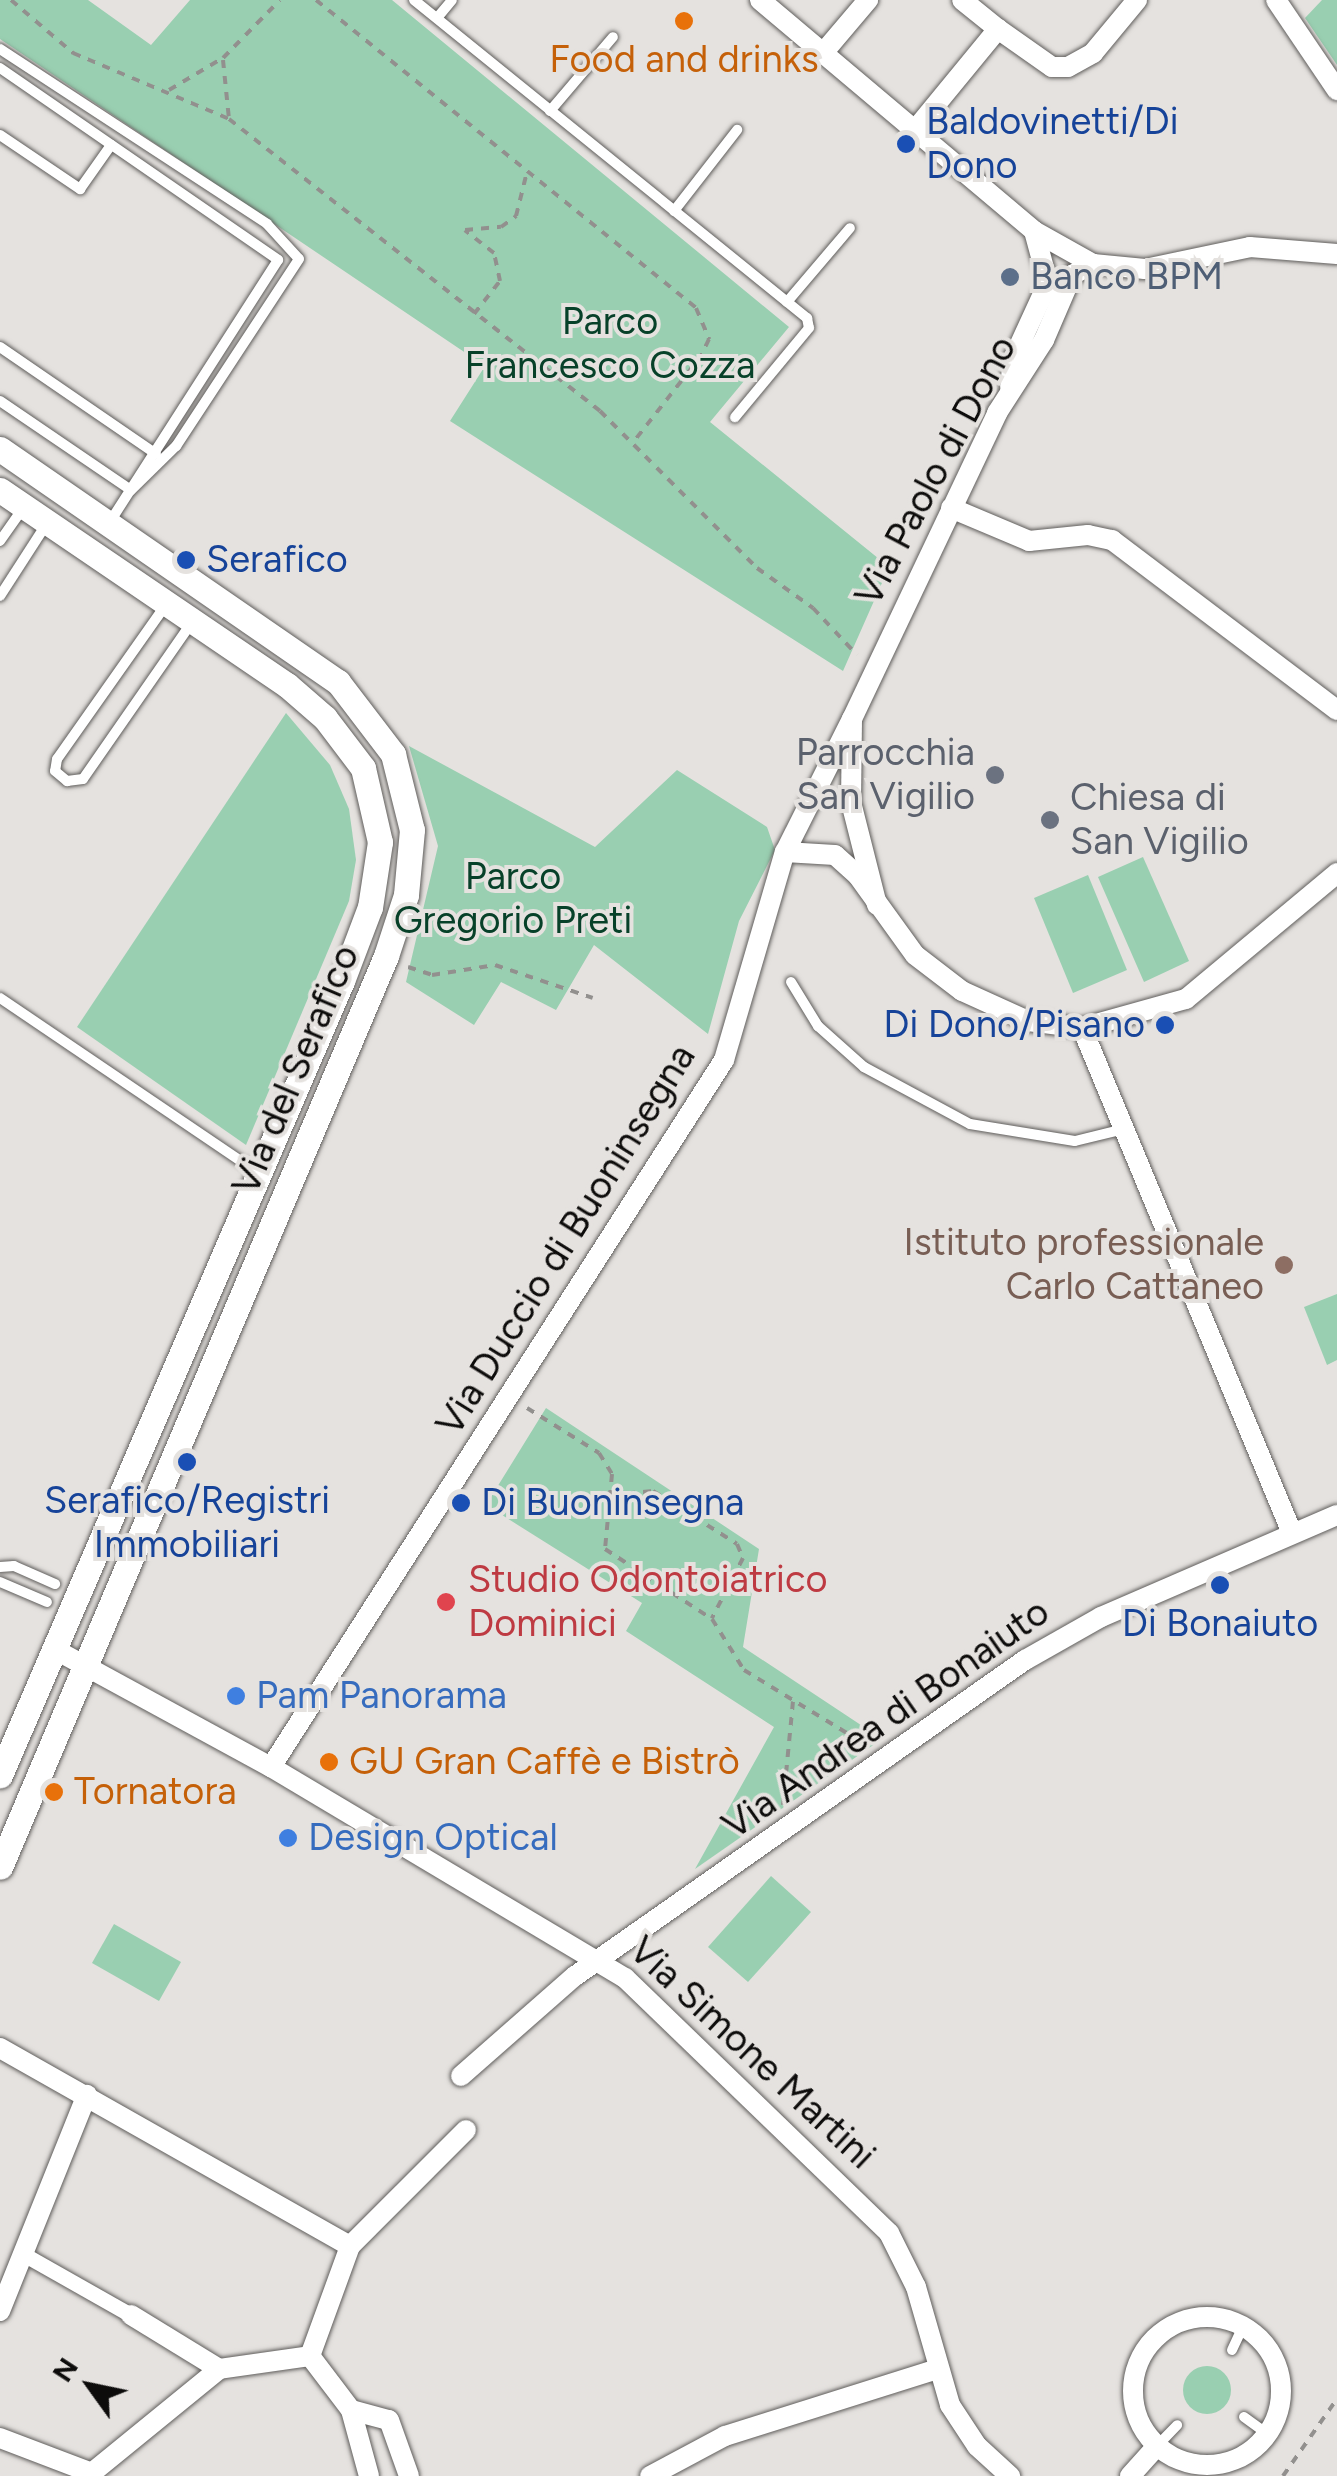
<!DOCTYPE html>
<html>
<head>
<meta charset="utf-8">
<style>
	body { margin:0 }
	#map { position:relative; width:1337px; height:2476px; overflow:hidden; background:#e5e2df; font-family:Figtree,sans-serif }
	div>[style] { position:absolute }
	[style*='--x'] { left:calc(var(--x)*1px); top:calc(var(--y)*1px); width:calc(var(--w)*1px); rotate:calc(var(--a)*1deg) }
	.green>* { inset:0; background:#99cfb1 }
	.round { border-radius:50% }
	.path>* { height:4px; margin-top:-2px; transform-origin:0; background:repeating-linear-gradient(90deg,#92908e 0 8px,transparent 0 16px) }
	.roads { filter:drop-shadow(0 0 2px #5f5d5b) drop-shadow(0 0 2px #5f5d5b) }
	.service>* { height:10px; margin:-5px; padding:0 5px; transform-origin:5px; border-radius:5px; background:#fff }
	.pedestrian>* { height:15px; margin:-7.5px; padding:0 7.5px; transform-origin:7.5px; border-radius:7.5px; background:#fff }
	.minor>* { height:20px; margin:-10px; padding:0 10px; transform-origin:10px; border-radius:10px; background:#fff }
	.minor>.ring { margin:-10px; padding:0; box-sizing:content-box; background:none; border:20px solid #fff; border-radius:50% }
	.tertiary>* { height:25px; margin:-12.5px; padding:0 12.5px; transform-origin:12.5px; border-radius:12.5px; background:#fff }
	.dots>* { width:28px; height:28px; translate:-50% -50%; box-sizing:border-box; border:5px solid #e5e2df; border-radius:50% }
	span { translate:-50% -50%; white-space:nowrap; text-align:center; line-height:1.15; -webkit-text-stroke:8px #e5e2df; paint-order:stroke }
	.food-label { font-size:38px; color:#c56008 }
	.left { translate:0 -50%; text-align:left }
	.transit-label { font-size:38px; color:#164399 }
	.right { translate:-100% -50%; text-align:right }
	.service-label { font-size:38px; color:#4e5e75 }
	.park-label { font-size:38px; color:#074129 }
	.street-label { font-size:38px; color:#0d0c0b }
	.worship-label { font-size:38px; color:#5b616d }
	.education-label { font-size:38px; color:#785e54 }
	.health-label { font-size:38px; color:#be3a42 }
	.shop-label { font-size:38px; color:#366cbe }
	.north { position:absolute; left:40px; top:2336px; width:100px; height:100px; -webkit-text-stroke:8px #e5e2df; paint-order:stroke; rotate:303deg; font-size:28px; font-weight:700; line-height:40px; text-align:center; color:#0d0c0b }
	.north::after { content:''; display:block; margin:auto; width:35px; height:45px; background:#0d0c0b; clip-path:polygon(50% 0,100% 100%,50% 72%,0 100%) }
</style>
</head>
<body>
<div id="map">
	<div class="green">
		<i style="clip-path:polygon(0 0,88px 0,151px 45px,190px 0,392px 0,789px 327px,710px 422px,889px 567px,843px 671px,450px 421px,485px 366px,0 39px)"></i>
		<i style="clip-path:polygon(1322px 0,1337px 0,1337px 65px,1305px 18px)"></i>
		<i style="clip-path:polygon(286px 713px,330px 765px,349px 809px,356px 860px,349px 901px,246px 1145px,77px 1027px)"></i>
		<i style="clip-path:polygon(409px 746px,595px 847px,677px 770px,767px 827px,775px 850px,739px 921px,708px 1034px,594px 945px,556px 1010px,501px 982px,474px 1025px,406px 982px,438px 846px)"></i>
		<i style="clip-path:polygon(1143px 857px,1189px 961px,1144px 982px,1098px 877px)"></i>
		<i style="clip-path:polygon(1088px 875px,1127px 970px,1073px 993px,1034px 898px)"></i>
		<i style="clip-path:polygon(1337px 1294px,1337px 1360px,1327px 1365px,1304px 1307px)"></i>
		<i style="clip-path:polygon(546px 1408px,759px 1549px,743px 1647px,882px 1739px,695px 1869px,774px 1727px,626px 1631px,642px 1603px,486px 1505px)"></i>
		<i style="clip-path:polygon(771px 1876px,811px 1912px,748px 1982px,708px 1947px)"></i>
		<i style="clip-path:polygon(114px 1924px,181px 1962px,159px 2001px,92px 1963px)"></i>
		<i class="round" style="left:1183px;top:2366px;width:48px;height:48px"></i>
	</div>
	<div class="path">
		<i style="--x:11;--y:0;--w:82;--a:40.5"></i>
		<i style="--x:73;--y:53;--w:169;--a:22.9"></i>
		<i style="--x:229;--y:119;--w:472;--a:38.2"></i>
		<i style="--x:600;--y:411;--w:222;--a:45"></i>
		<i style="--x:757;--y:568;--w:69;--a:35.5"></i>
		<i style="--x:813;--y:608;--w:64;--a:46.9"></i>
		<i style="--x:316;--y:0;--w:489;--a:39"></i>
		<i style="--x:696;--y:308;--w:34;--a:67"></i>
		<i style="--x:709;--y:339;--w:19;--a:115"></i>
		<i style="--x:701;--y:356;--w:108;--a:128.2"></i>
		<i style="--x:223;--y:60;--w:59;--a:84.2"></i>
		<i style="--x:169;--y:90;--w:63;--a:-30.7"></i>
		<i style="--x:223;--y:58;--w:81;--a:-45.5"></i>
		<i style="--x:474;--y:314;--w:42;--a:-51.8"></i>
		<i style="--x:500;--y:281;--w:29;--a:-102"></i>
		<i style="--x:494;--y:253;--w:37;--a:-142"></i>
		<i style="--x:465;--y:230;--w:36;--a:-5"></i>
		<i style="--x:501;--y:227;--w:19;--a:-36"></i>
		<i style="--x:516;--y:216;--w:45;--a:-76"></i>
		<i style="--x:408;--y:967;--w:25;--a:18"></i>
		<i style="--x:432;--y:975;--w:64;--a:-9"></i>
		<i style="--x:495;--y:965;--w:103;--a:18.6"></i>
		<i style="--x:527;--y:1408;--w:85;--a:32"></i>
		<i style="--x:599;--y:1453;--w:25;--a:58"></i>
		<i style="--x:612;--y:1474;--w:75;--a:95.3"></i>
		<i style="--x:605;--y:1549;--w:128;--a:33.2"></i>
		<i style="--x:712;--y:1619;--w:60;--a:57.9"></i>
		<i style="--x:744;--y:1670;--w:145;--a:31.5"></i>
		<i style="--x:611;--y:1495;--w:42;--a:-5.4"></i>
		<i style="--x:653;--y:1491;--w:99;--a:32.2"></i>
		<i style="--x:737;--y:1544;--w:15;--a:67"></i>
		<i style="--x:743;--y:1558;--w:68;--a:117.3"></i>
		<i style="--x:783;--y:1805;--w:104;--a:-84.5"></i>
		<i style="--x:1283;--y:2476;--w:94;--a:-55"></i>
	</div>
	<div class="roads">
		<div class="service">
			<i style="--x:414;--y:0;--w:506;--a:38.98"></i>
			<i style="--x:807;--y:318;--w:10;--a:79"></i>
			<i style="--x:809;--y:328;--w:116;--a:129.7"></i>
			<i style="--x:437;--y:18;--w:23;--a:-50"></i>
			<i style="--x:0;--y:49;--w:319;--a:33.2"></i>
			<i style="--x:267;--y:224;--w:47;--a:47.6"></i>
			<i style="--x:299;--y:259;--w:224;--a:123.3"></i>
			<i style="--x:176;--y:446;--w:63;--a:135.6"></i>
			<i style="--x:0;--y:68;--w:338;--a:34.6"></i>
			<i style="--x:278;--y:260;--w:311;--a:122.7"></i>
			<i style="--x:550;--y:111;--w:97;--a:-49.6"></i>
			<i style="--x:0;--y:135;--w:97;--a:34"></i>
			<i style="--x:80;--y:189;--w:54;--a:-54.8"></i>
			<i style="--x:674;--y:211;--w:103;--a:-52.1"></i>
			<i style="--x:787;--y:302;--w:97;--a:-49.6"></i>
			<i style="--x:0;--y:347;--w:189;--a:34.4"></i>
			<i style="--x:0;--y:401;--w:158;--a:34.2"></i>
			<i style="--x:0;--y:541;--w:39;--a:-55"></i>
			<i style="--x:0;--y:596;--w:87;--a:-57.2"></i>
			<i style="--x:165;--y:606;--w:187;--a:125.2"></i>
			<i style="--x:57;--y:759;--w:12;--a:99"></i>
			<i style="--x:55;--y:771;--w:16;--a:40"></i>
			<i style="--x:67;--y:781;--w:16;--a:-7"></i>
			<i style="--x:83;--y:779;--w:191;--a:-55.2"></i>
			<i style="--x:791;--y:982;--w:52;--a:58.5"></i>
			<i style="--x:818;--y:1026;--w:62;--a:41.7"></i>
			<i style="--x:864;--y:1067;--w:120;--a:28.3"></i>
			<i style="--x:970;--y:1124;--w:106;--a:9.2"></i>
			<i style="--x:1075;--y:1141;--w:50;--a:-13.8"></i>
			<i style="--x:0;--y:998;--w:310;--a:34.1"></i>
			<i style="--x:0;--y:1567;--w:14;--a:-4"></i>
			<i style="--x:14;--y:1566;--w:45;--a:23.7"></i>
			<i style="--x:0;--y:1582;--w:51;--a:23.1"></i>
			<i style="--x:1232;--y:2350;--w:26;--a:-65"></i>
			<i style="--x:1244;--y:2417;--w:29;--a:36"></i>
			<i style="--x:1157;--y:2446;--w:29;--a:-46"></i>
		</div>
		<div class="pedestrian">
			<i style="--x:23;--y:2254;--w:124;--a:29.5"></i>
		</div>
		<div class="minor">
			<i style="--x:760;--y:0;--w:358;--a:40.1"></i>
			<i style="--x:1034;--y:231;--w:54;--a:74.9"></i>
			<i style="--x:1048;--y:283;--w:84;--a:114.7"></i>
			<i style="--x:1013;--y:359;--w:28;--a:96"></i>
			<i style="--x:1276;--y:0;--w:109;--a:55.9"></i>
			<i style="--x:998;--y:29;--w:66;--a:35.1"></i>
			<i style="--x:1052;--y:67;--w:16;--a:0"></i>
			<i style="--x:1068;--y:67;--w:29;--a:-29"></i>
			<i style="--x:1093;--y:53;--w:69;--a:-50.3"></i>
			<i style="--x:823;--y:53;--w:70;--a:-49.7"></i>
			<i style="--x:915;--y:130;--w:131;--a:-50.6"></i>
			<i style="--x:998;--y:29;--w:46;--a:-141.1"></i>
			<i style="--x:1034;--y:231;--w:68;--a:29.2"></i>
			<i style="--x:951;--y:508;--w:85;--a:22.9"></i>
			<i style="--x:1029;--y:541;--w:59;--a:-5.8"></i>
			<i style="--x:1088;--y:535;--w:25;--a:12"></i>
			<i style="--x:1112;--y:540;--w:282;--a:37.1"></i>
			<i style="--x:785;--y:852;--w:50;--a:3.4"></i>
			<i style="--x:835;--y:855;--w:31;--a:42"></i>
			<i style="--x:858;--y:876;--w:97;--a:54.2"></i>
			<i style="--x:915;--y:955;--w:59;--a:37.5"></i>
			<i style="--x:962;--y:991;--w:72;--a:24.4"></i>
			<i style="--x:1028;--y:1021;--w:54;--a:7.4"></i>
			<i style="--x:1082;--y:1028;--w:108;--a:-15.6"></i>
			<i style="--x:1186;--y:999;--w:197;--a:-39.8"></i>
			<i style="--x:877;--y:905;--w:106;--a:-104.2"></i>
			<i style="--x:851;--y:802;--w:83;--a:-89.3"></i>
			<i style="--x:852;--y:719;--w:339;--a:-64.6"></i>
			<i style="--x:997;--y:413;--w:87;--a:-57.2"></i>
			<i style="--x:1044;--y:340;--w:71;--a:-66.7"></i>
			<i style="--x:1072;--y:275;--w:24;--a:-28"></i>
			<i style="--x:1093;--y:264;--w:52;--a:5.5"></i>
			<i style="--x:1145;--y:269;--w:107;--a:-11.8"></i>
			<i style="--x:1250;--y:247;--w:87;--a:4.6"></i>
			<i style="--x:1082;--y:1028;--w:547;--a:67.42"></i>
			<i style="--x:56;--y:1650;--w:245;--a:28.6"></i>
			<i style="--x:271;--y:1767;--w:412;--a:30.8"></i>
			<i style="--x:625;--y:1978;--w:367;--a:44"></i>
			<i style="--x:889;--y:2233;--w:60;--a:63.4"></i>
			<i style="--x:916;--y:2287;--w:123;--a:73.9"></i>
			<i style="--x:950;--y:2405;--w:49;--a:56.6"></i>
			<i style="--x:977;--y:2446;--w:45;--a:42.3"></i>
			<i style="--x:271;--y:1767;--w:840;--a:-57.35"></i>
			<i style="--x:724;--y:1060;--w:217;--a:-73.7"></i>
			<i style="--x:785;--y:852;--w:149;--a:-63.3"></i>
			<i style="--x:0;--y:2048;--w:402;--a:29.5"></i>
			<i style="--x:461;--y:2076;--w:152;--a:-41.3"></i>
			<i style="--x:575;--y:1976;--w:550;--a:-35.08"></i>
			<i style="--x:1025;--y:1660;--w:87;--a:-29.5"></i>
			<i style="--x:1101;--y:1617;--w:257;--a:-23.4"></i>
			<i style="--x:0;--y:2311;--w:233;--a:-68.1"></i>
			<i style="--x:131;--y:2315;--w:103;--a:31.5"></i>
			<i class="ring" style="left:1133px;top:2317px;width:128px;height:128px"></i>
			<i style="--x:351;--y:2410;--w:68;--a:-127.2"></i>
			<i style="--x:310;--y:2356;--w:117;--a:-70"></i>
			<i style="--x:350;--y:2246;--w:164;--a:-45"></i>
			<i style="--x:0;--y:2438;--w:98;--a:20.8"></i>
			<i style="--x:88;--y:2476;--w:169;--a:-39.2"></i>
			<i style="--x:219;--y:2369;--w:92;--a:-8.1"></i>
			<i style="--x:369;--y:2476;--w:68;--a:-105.3"></i>
			<i style="--x:351;--y:2410;--w:39;--a:15"></i>
			<i style="--x:389;--y:2420;--w:59;--a:70.3"></i>
			<i style="--x:650;--y:2476;--w:85;--a:-28.1"></i>
			<i style="--x:725;--y:2436;--w:222;--a:-17.5"></i>
			<i style="--x:1130;--y:2476;--w:40;--a:-48"></i>
		</div>
		<div class="tertiary">
			<i style="--x:0;--y:449;--w:411;--a:34.6"></i>
			<i style="--x:338;--y:682;--w:91;--a:52.6"></i>
			<i style="--x:393;--y:754;--w:78;--a:76"></i>
			<i style="--x:412;--y:830;--w:65;--a:95.3"></i>
			<i style="--x:406;--y:895;--w:64;--a:108.2"></i>
			<i style="--x:386;--y:956;--w:989;--a:112.96"></i>
			<i style="--x:0;--y:490;--w:347;--a:34.2"></i>
			<i style="--x:287;--y:685;--w:50;--a:41"></i>
			<i style="--x:325;--y:718;--w:63;--a:52.8"></i>
			<i style="--x:363;--y:768;--w:76;--a:77.1"></i>
			<i style="--x:380;--y:842;--w:66;--a:98.7"></i>
			<i style="--x:370;--y:907;--w:79;--a:110.7"></i>
			<i style="--x:342;--y:981;--w:865;--a:113.3"></i>
		</div>
	</div>
	<div class="dots">
		<i style="left:684px;top:21px;background:#e8710a"></i>
		<i style="left:906px;top:144px;background:#1a4fb4"></i>
		<i style="left:1010px;top:277px;background:#5c6f8a"></i>
		<i style="left:186px;top:560px;background:#1a4fb4"></i>
		<i style="left:995px;top:775px;background:#6b7280"></i>
		<i style="left:1050px;top:820px;background:#6b7280"></i>
		<i style="left:1165px;top:1025px;background:#1a4fb4"></i>
		<i style="left:1284px;top:1265px;background:#8d6e63"></i>
		<i style="left:187px;top:1462px;background:#1a4fb4"></i>
		<i style="left:461px;top:1503px;background:#1a4fb4"></i>
		<i style="left:1220px;top:1585px;background:#1a4fb4"></i>
		<i style="left:446px;top:1602px;background:#e0444e"></i>
		<i style="left:236px;top:1696px;background:#3f7fe0"></i>
		<i style="left:329px;top:1762px;background:#e8710a"></i>
		<i style="left:54px;top:1792px;background:#e8710a"></i>
		<i style="left:288px;top:1838px;background:#3f7fe0"></i>
	</div>
	<div class="food-label">
		<span style="left:684px;top:60px">Food and drinks</span>
		<span class="left" style="left:349px;top:1762px">GU Gran Caffè e Bistrò</span>
		<span class="left" style="left:74px;top:1792px">Tornatora</span>
	</div>
	<div class="transit-label">
		<span class="left" style="left:926px;top:144px">Baldovinetti/Di<br>Dono</span>
		<span class="left" style="left:206px;top:560px">Serafico</span>
		<span class="right" style="left:1145px;top:1025px">Di Dono/Pisano</span>
		<span style="left:187px;top:1523px">Serafico/Registri<br>Immobiliari</span>
		<span class="left" style="left:481px;top:1503px">Di Buoninsegna</span>
		<span style="left:1220px;top:1624px">Di Bonaiuto</span>
	</div>
	<div class="service-label">
		<span class="left" style="left:1030px;top:277px">Banco BPM</span>
	</div>
	<div class="park-label">
		<span style="left:610px;top:344px">Parco<br>Francesco Cozza</span>
		<span style="left:513px;top:899px">Parco<br>Gregorio Preti</span>
	</div>
	<div class="street-label">
		<span style="left:936px;top:471px;rotate:-62deg">Via Paolo di Dono</span>
		<span style="left:296px;top:1070px;rotate:-67deg">Via del Serafico</span>
		<span style="left:566px;top:1240px;rotate:-58deg">Via Duccio di Buoninsegna</span>
		<span style="left:886px;top:1719px;rotate:-35deg">Via Andrea di Bonaiuto</span>
		<span style="left:752px;top:2053px;rotate:43deg">Via Simone Martini</span>
	</div>
	<div class="worship-label">
		<span class="right" style="left:975px;top:775px">Parrocchia<br>San Vigilio</span>
		<span class="left" style="left:1070px;top:820px">Chiesa di<br>San Vigilio</span>
	</div>
	<div class="education-label">
		<span class="right" style="left:1264px;top:1265px">Istituto professionale<br>Carlo Cattaneo</span>
	</div>
	<div class="health-label">
		<span class="left" style="left:468px;top:1602px">Studio Odontoiatrico<br>Dominici</span>
	</div>
	<div class="shop-label">
		<span class="left" style="left:256px;top:1696px">Pam Panorama</span>
		<span class="left" style="left:308px;top:1838px">Design Optical</span>
	</div>
	<div class="north">N</div>
</div>
</body>
</html>
